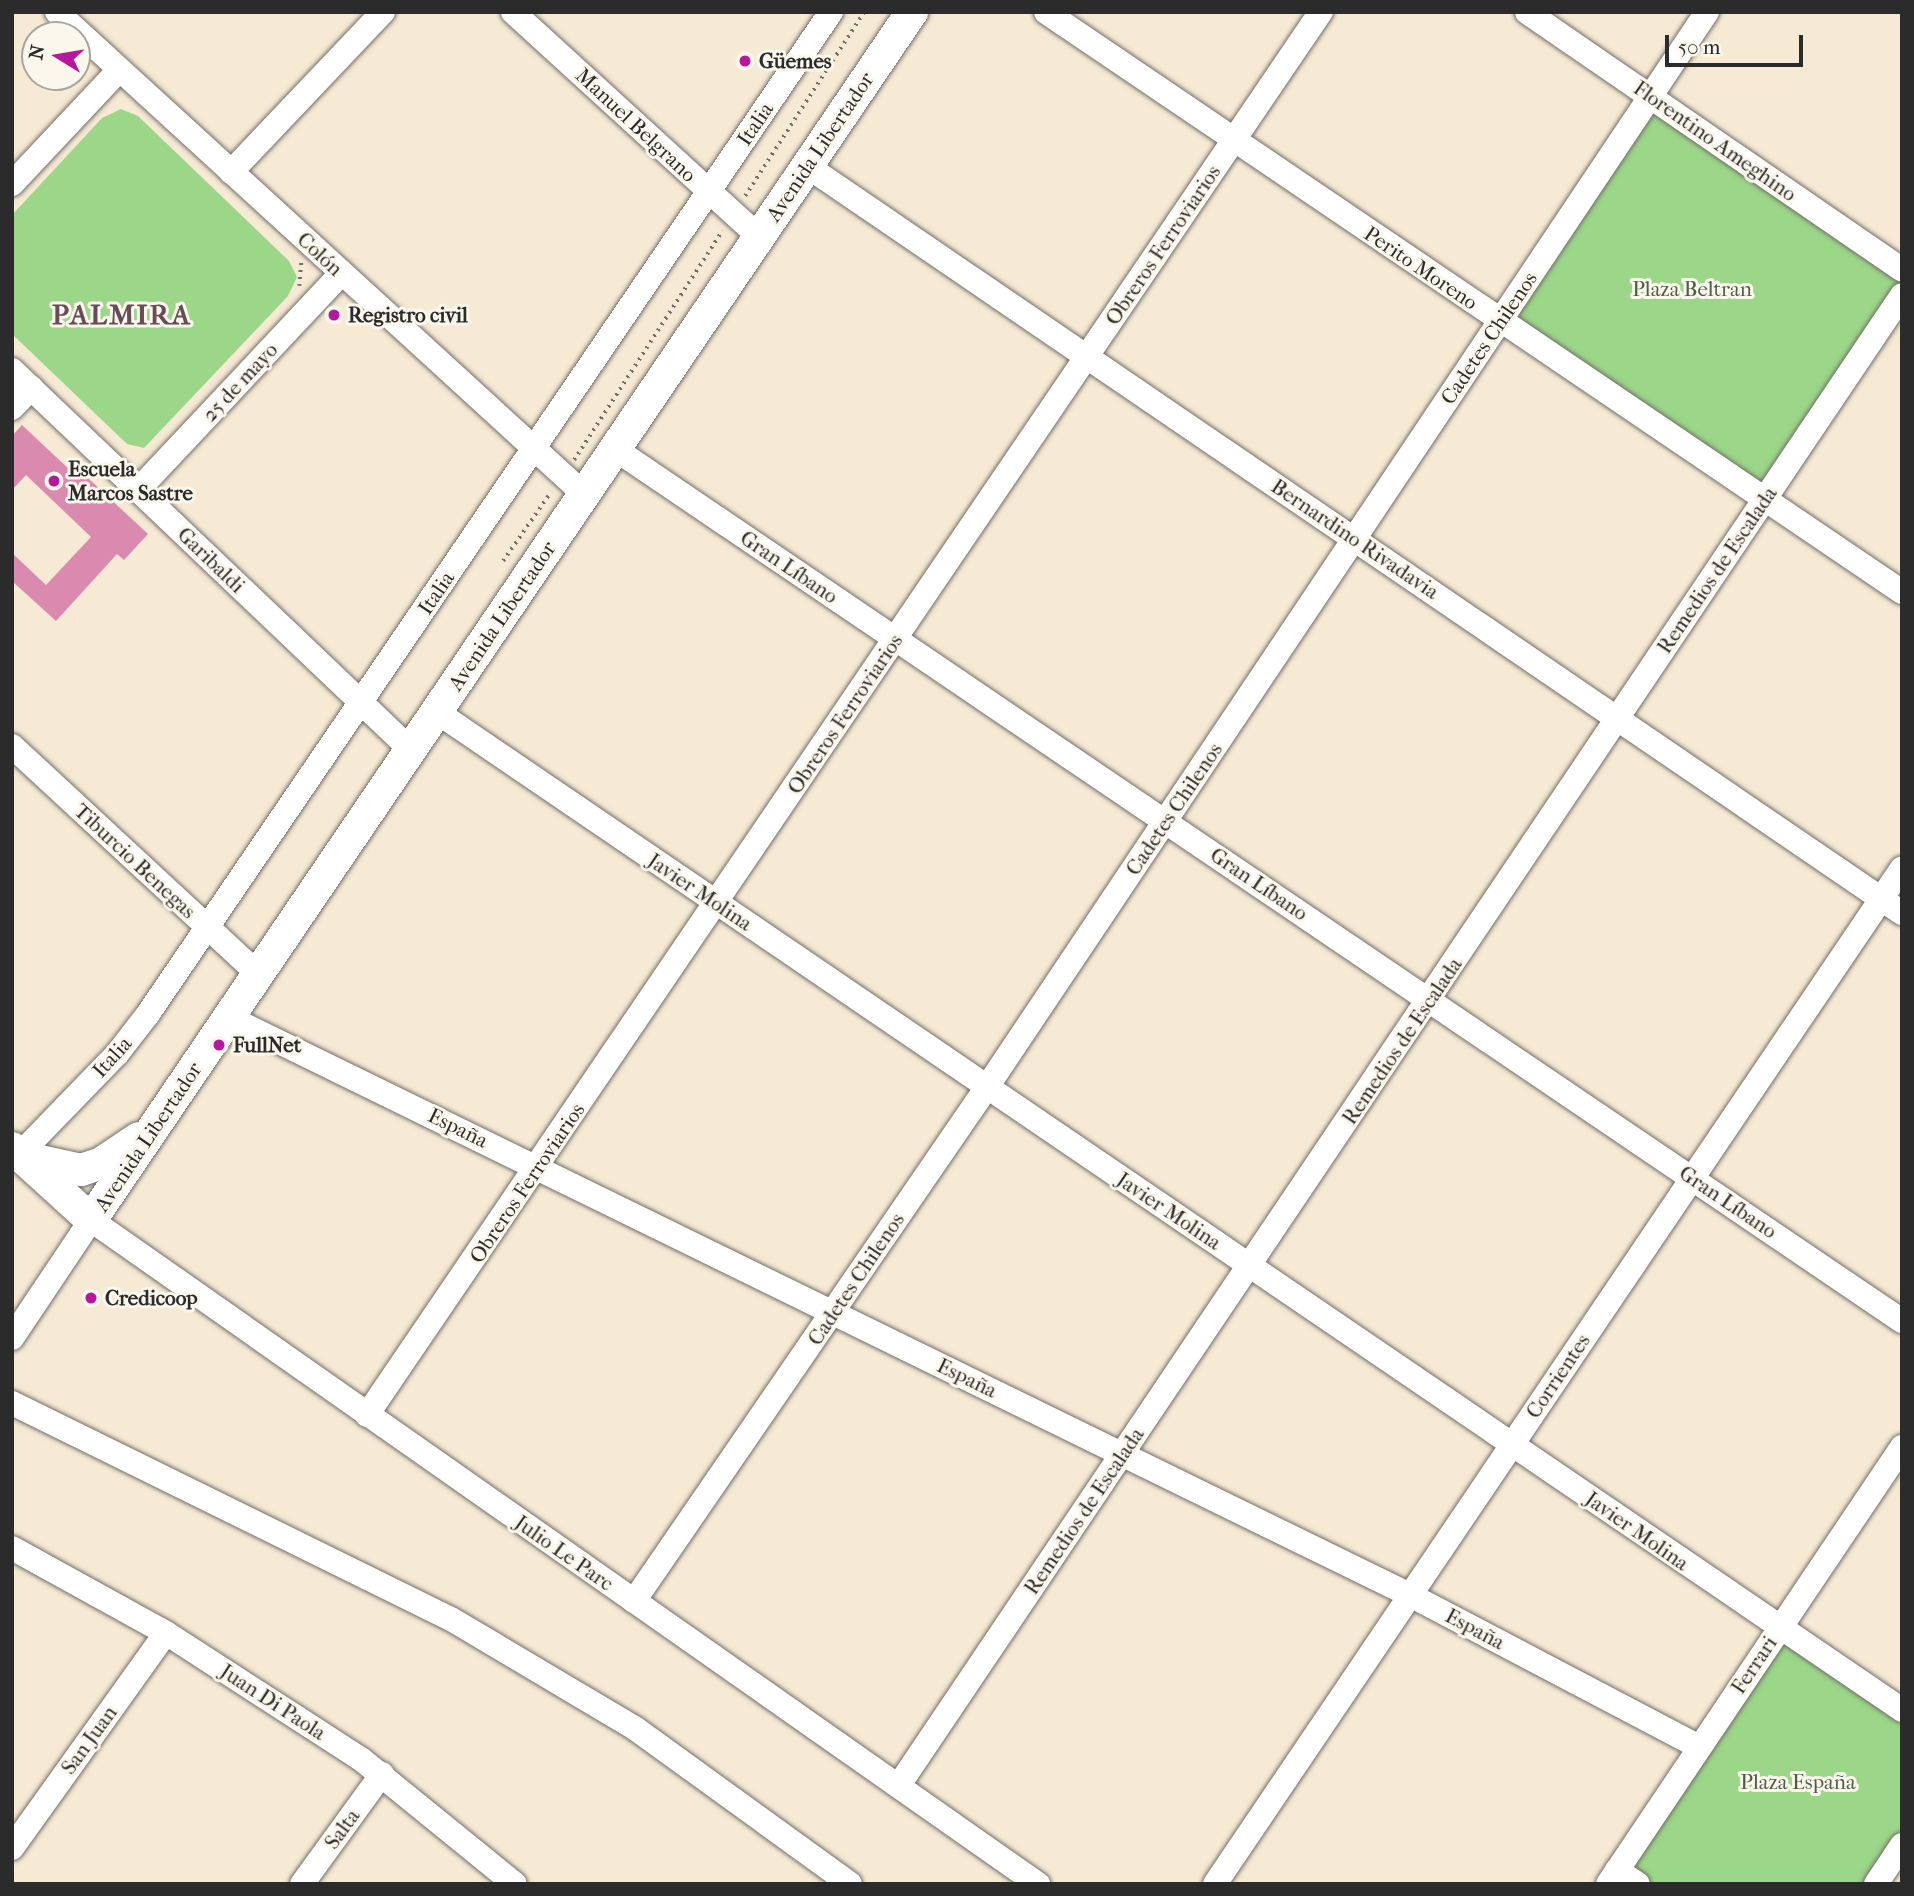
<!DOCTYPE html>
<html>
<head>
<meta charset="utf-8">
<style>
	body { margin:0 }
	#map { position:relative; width:1914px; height:1896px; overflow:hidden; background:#f6ead4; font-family:"IM FELL French Canon",serif }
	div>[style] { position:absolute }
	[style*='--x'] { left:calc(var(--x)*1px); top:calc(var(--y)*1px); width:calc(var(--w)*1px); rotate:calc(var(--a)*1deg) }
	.green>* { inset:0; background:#9bd689 }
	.building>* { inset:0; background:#da89af }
	.path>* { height:3.5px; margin-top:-1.75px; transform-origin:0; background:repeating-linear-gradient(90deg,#726e66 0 2px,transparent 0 7px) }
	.roads { filter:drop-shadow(0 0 2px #726e66) drop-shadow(0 0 2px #726e66) }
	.minor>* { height:24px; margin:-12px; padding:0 12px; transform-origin:12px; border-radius:12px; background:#fff }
	.major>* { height:32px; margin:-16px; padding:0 16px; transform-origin:16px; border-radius:16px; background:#fff }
	.dots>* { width:19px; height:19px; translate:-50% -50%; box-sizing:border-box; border:4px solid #fbf7ec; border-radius:50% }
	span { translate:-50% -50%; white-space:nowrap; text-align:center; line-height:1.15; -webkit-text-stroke:6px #fbf7ec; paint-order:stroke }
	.poi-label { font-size:21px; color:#2b2b2b; font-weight:700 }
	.left { translate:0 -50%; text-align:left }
	.street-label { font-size:21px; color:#2b2b2b }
	.park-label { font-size:21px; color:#4d5e47 }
	.district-label { font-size:28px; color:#684c59; font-weight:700; letter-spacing:2px }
	.frame { position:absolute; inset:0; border:14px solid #2b2b2b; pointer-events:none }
	.north { position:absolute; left:21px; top:21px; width:70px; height:70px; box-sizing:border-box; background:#fbf7ec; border:2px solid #a8a59f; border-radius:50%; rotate:281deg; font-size:19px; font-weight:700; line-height:28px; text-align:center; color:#2b2b2b }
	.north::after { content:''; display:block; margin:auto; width:24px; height:32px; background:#b5179e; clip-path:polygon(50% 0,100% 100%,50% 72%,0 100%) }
	.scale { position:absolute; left:1665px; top:35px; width:138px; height:32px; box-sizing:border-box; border:4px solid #2b2b2b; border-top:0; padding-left:9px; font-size:21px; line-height:24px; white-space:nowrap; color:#2b2b2b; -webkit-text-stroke:5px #fbf7ec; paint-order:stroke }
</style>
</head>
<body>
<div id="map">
	<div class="green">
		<i style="clip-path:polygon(1650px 96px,1902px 270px,1902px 295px,1765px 498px,1500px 322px)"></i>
		<i style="clip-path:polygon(121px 109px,138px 116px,289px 261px,297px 277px,288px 296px,144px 448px,127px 444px,12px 334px,12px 215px,102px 118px)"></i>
		<i style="clip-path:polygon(1779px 1628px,1902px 1710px,1902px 1845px,1876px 1884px,1638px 1884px,1617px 1870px)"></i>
	</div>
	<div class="building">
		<i style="clip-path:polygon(22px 425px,72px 472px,76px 467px,148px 534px,124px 560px,117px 554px,56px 621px,12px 581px,12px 553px,46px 585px,91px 537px,26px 475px,12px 490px,12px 436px)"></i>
	</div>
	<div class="path">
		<i style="--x:745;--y:196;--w:219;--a:-57.1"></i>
		<i style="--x:299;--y:286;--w:23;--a:-85"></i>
		<i style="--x:574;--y:460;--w:273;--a:-57.1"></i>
		<i style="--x:503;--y:561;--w:84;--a:-55.2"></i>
	</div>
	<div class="roads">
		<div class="minor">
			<i style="--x:57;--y:12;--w:714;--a:42.45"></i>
			<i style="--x:513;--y:12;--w:333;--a:42.4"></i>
			<i style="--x:1046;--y:12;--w:1034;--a:34.12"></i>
			<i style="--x:1527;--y:12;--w:455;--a:34.5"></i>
			<i style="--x:807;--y:166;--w:1326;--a:34.3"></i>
			<i style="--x:231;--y:172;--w:221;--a:-46.5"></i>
			<i style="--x:12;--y:184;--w:156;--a:-46.8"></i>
			<i style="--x:12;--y:370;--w:551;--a:43.6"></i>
			<i style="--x:12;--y:408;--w:28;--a:-46"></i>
			<i style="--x:615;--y:449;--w:1555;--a:34.12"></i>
			<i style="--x:138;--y:490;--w:298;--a:-46.8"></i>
			<i style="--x:437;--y:712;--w:1773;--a:34.26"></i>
			<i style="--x:12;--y:746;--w:335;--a:42.8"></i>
			<i style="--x:230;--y:1018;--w:1314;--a:26.06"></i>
			<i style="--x:1410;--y:1595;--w:327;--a:27.7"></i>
			<i style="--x:19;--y:1155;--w:141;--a:-45.9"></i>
			<i style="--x:117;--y:1054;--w:51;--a:-52.2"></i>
			<i style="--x:148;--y:1014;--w:1213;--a:-55.72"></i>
			<i style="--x:12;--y:1338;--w:142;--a:-56.2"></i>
			<i style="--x:91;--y:1220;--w:1157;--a:35.04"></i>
			<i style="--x:12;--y:1403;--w:489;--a:26.2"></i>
			<i style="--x:451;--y:1619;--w:215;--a:30.7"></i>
			<i style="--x:636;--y:1729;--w:264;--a:35.9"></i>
			<i style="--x:367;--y:1415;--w:1697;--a:-55.79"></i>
			<i style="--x:12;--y:1548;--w:176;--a:28.9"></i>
			<i style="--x:166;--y:1633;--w:232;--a:32.9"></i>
			<i style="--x:361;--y:1759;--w:198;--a:39.1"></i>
			<i style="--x:634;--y:1601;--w:624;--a:-55.52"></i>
			<i style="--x:987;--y:1087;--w:1294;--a:-56.19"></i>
			<i style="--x:899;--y:1785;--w:1796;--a:-56.05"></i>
			<i style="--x:12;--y:1848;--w:264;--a:-54.4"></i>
			<i style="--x:1617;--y:1870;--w:25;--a:34"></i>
			<i style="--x:302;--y:1884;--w:136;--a:-54"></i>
			<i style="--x:1215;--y:1884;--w:1226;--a:-55.93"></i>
			<i style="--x:1608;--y:1884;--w:527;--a:-56.07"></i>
			<i style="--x:1876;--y:1884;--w:47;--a:-56.3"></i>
		</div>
		<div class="major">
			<i style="--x:12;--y:1148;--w:107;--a:42.3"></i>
			<i style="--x:91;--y:1220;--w:1461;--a:-55.8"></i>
			<i style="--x:27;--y:1158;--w:55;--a:12.5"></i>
			<i style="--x:81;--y:1170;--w:20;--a:-18"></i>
			<i style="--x:100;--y:1164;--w:47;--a:-33.7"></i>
		</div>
	</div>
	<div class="dots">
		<i style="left:745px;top:61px;background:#b5179e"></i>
		<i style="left:334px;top:315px;background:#b5179e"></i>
		<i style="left:54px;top:481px;background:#b5179e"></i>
		<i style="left:219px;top:1045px;background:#b5179e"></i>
		<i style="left:91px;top:1298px;background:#b5179e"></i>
	</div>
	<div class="poi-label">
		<span class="left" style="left:759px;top:61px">Güemes</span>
		<span class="left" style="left:348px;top:315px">Registro civil</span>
		<span class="left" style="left:68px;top:481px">Escuela<br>Marcos Sastre</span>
		<span class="left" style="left:233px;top:1045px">FullNet</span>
		<span class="left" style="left:105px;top:1298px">Credicoop</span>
	</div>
	<div class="street-label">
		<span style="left:755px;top:124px;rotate:-56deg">Italia</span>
		<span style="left:636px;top:125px;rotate:43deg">Manuel Belgrano</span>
		<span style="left:1715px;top:141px;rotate:35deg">Florentino Ameghino</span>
		<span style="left:820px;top:147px;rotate:-56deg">Avenida Libertador</span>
		<span style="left:1163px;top:245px;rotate:-56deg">Obreros Ferroviarios</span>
		<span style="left:320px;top:254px;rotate:43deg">Colón</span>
		<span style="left:1421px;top:268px;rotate:34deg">Perito Moreno</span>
		<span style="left:1489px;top:338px;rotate:-56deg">Cadetes Chilenos</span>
		<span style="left:240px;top:382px;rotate:-47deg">25 de mayo</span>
		<span style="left:1355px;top:539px;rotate:34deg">Bernardino Rivadavia</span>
		<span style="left:211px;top:560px;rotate:44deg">Garibaldi</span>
		<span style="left:789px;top:567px;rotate:34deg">Gran Líbano</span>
		<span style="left:1717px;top:570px;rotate:-56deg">Remedios de Escalada</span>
		<span style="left:436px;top:593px;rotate:-56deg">Italia</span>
		<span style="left:502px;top:616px;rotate:-56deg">Avenida Libertador</span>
		<span style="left:845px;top:714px;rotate:-56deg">Obreros Ferroviarios</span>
		<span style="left:1174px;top:809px;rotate:-56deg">Cadetes Chilenos</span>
		<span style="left:135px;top:861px;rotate:43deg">Tiburcio Benegas</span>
		<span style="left:1259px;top:884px;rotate:34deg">Gran Líbano</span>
		<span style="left:700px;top:892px;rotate:34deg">Javier Molina</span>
		<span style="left:1402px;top:1041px;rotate:-56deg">Remedios de Escalada</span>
		<span style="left:112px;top:1057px;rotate:-48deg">Italia</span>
		<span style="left:458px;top:1128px;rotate:26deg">España</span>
		<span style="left:148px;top:1137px;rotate:-56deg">Avenida Libertador</span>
		<span style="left:527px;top:1183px;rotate:-56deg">Obreros Ferroviarios</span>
		<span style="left:1728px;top:1202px;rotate:34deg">Gran Líbano</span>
		<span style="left:1169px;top:1211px;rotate:34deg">Javier Molina</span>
		<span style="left:856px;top:1279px;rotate:-56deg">Cadetes Chilenos</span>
		<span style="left:1558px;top:1376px;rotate:-56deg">Corrientes</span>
		<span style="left:967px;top:1378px;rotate:26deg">España</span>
		<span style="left:1084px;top:1511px;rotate:-56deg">Remedios de Escalada</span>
		<span style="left:1637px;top:1531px;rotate:35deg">Javier Molina</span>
		<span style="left:564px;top:1553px;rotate:35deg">Julio Le Parc</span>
		<span style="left:1475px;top:1629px;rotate:28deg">España</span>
		<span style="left:1754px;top:1665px;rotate:-56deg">Ferrari</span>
		<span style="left:273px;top:1702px;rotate:33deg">Juan Di Paola</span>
		<span style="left:89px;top:1740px;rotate:-54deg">San Juan</span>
		<span style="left:342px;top:1829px;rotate:-54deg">Salta</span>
	</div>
	<div class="park-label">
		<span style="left:1692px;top:289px">Plaza Beltran</span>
		<span style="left:1798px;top:1782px">Plaza España</span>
	</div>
	<div class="district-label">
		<span style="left:122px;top:315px">PALMIRA</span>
	</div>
	<div class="frame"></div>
	<div class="north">N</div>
	<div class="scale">50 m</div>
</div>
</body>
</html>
